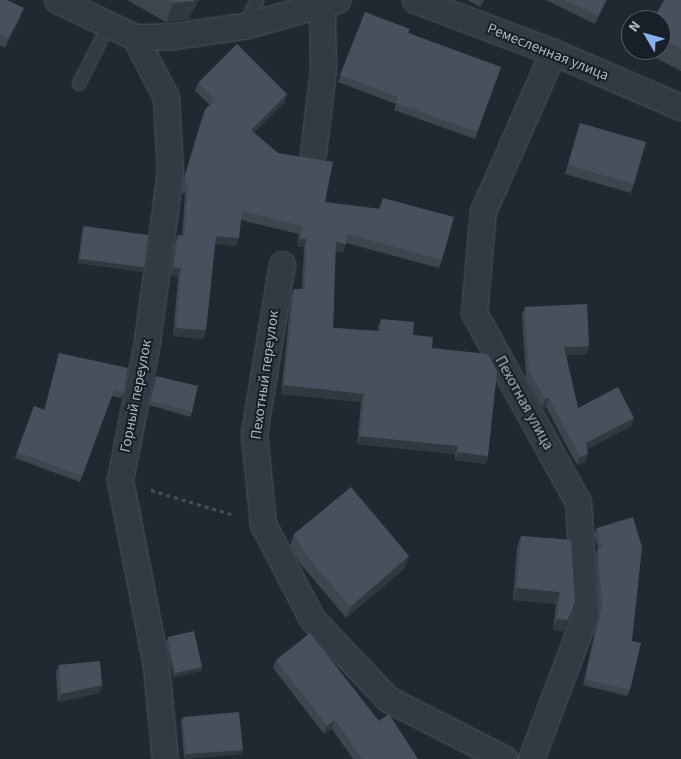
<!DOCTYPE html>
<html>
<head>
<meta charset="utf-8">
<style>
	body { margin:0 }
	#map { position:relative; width:681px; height:759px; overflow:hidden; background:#212832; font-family:"Source Sans 3",sans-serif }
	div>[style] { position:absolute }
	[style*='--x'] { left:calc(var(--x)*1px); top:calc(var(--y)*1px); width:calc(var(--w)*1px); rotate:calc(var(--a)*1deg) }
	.path>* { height:3px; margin-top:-1.5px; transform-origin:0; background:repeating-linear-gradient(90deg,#425153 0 4px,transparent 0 8px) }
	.roads { filter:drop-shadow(0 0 1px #4e555e) drop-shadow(0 0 1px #4e555e) }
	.lane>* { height:12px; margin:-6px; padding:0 6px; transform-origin:6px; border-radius:6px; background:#343a43 }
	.street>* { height:25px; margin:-12.5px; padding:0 12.5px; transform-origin:12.5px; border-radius:12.5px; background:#343a43 }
	.wall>* { inset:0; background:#3d454f }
	.shaded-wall>* { inset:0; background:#323840 }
	.building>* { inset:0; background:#47505c }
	span { translate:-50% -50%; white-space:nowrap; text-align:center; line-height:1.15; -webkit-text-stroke:4px #191f28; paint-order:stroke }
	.street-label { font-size:15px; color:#aeb5c0 }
	.north { position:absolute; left:621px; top:10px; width:50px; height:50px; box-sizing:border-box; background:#191f28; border:1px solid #555b65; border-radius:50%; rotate:307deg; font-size:14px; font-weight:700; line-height:20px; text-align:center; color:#aeb5c0 }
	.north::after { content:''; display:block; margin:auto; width:18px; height:22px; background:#88b0eb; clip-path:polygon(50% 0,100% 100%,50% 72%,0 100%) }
</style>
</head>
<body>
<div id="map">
	<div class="path">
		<i style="--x:151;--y:490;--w:87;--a:16.8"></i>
	</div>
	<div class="roads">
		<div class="lane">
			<i style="--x:245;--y:24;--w:27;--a:-63"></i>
			<i style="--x:79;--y:84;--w:67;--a:-63.4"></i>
		</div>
		<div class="street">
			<i style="--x:57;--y:0;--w:86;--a:25.4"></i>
			<i style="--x:135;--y:37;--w:39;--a:-1"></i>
			<i style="--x:174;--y:36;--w:71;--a:-8.1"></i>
			<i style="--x:244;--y:26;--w:97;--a:-15.6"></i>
			<i style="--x:415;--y:0;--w:147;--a:20.6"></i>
			<i style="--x:553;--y:52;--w:139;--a:23.3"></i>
			<i style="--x:135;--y:37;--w:68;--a:62.7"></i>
			<i style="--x:166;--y:97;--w:76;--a:87"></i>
			<i style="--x:170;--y:173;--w:171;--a:97.8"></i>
			<i style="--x:147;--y:342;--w:141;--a:101.1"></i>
			<i style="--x:120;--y:480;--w:189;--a:79"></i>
			<i style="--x:156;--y:666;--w:93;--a:84.5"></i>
			<i style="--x:313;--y:153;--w:85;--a:-83.2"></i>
			<i style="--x:323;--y:69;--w:66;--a:-90.9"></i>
			<i style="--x:282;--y:264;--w:172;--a:99.4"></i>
			<i style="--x:254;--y:434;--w:90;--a:84.3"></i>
			<i style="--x:263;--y:524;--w:107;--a:62.7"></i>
			<i style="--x:312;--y:619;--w:110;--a:46.5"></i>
			<i style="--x:388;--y:699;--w:131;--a:27.1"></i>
			<i style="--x:531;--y:759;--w:154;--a:-69.4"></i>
			<i style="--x:585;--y:615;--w:113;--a:-93.5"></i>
			<i style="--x:578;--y:502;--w:216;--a:-118.8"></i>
			<i style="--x:474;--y:313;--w:102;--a:-85"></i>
			<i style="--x:483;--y:211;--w:174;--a:-66.2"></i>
		</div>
	</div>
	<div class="wall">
		<i style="clip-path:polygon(0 0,21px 16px,5px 48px,0 45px)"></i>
		<i style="clip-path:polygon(127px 0,199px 0,188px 19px,166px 22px)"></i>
		<i style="clip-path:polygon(467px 0,484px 0,480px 7px)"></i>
		<i style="clip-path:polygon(546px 0,607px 0,595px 24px)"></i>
		<i style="clip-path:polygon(681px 0,681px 71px,641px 50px,661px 50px,661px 20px)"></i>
		<i style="clip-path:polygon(365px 12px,408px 33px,501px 67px,475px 139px,394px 110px,396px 104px,338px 82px)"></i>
		<i style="clip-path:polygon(198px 83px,287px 94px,284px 103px,254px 133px,325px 202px,379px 209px,383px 198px,442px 260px,439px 268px,346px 243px,343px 252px,335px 251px,333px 328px,378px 331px,378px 327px,381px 319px,413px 335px,432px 348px,488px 456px,486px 464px,455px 460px,455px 454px,357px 444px,361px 402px,281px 394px,291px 297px,294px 289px,302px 289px,304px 247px,297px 246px,299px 234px,241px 220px,236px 246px,215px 244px,206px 330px,203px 339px,173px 336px,178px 277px,171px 276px,175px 243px,178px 235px,182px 236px,185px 194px,182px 193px,183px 181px,202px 118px,205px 110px,210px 105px,195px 91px)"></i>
		<i style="clip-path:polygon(580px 123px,634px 184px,631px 193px,565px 174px)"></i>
		<i style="clip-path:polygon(84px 226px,144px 267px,142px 272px,78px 263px,82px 231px)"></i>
		<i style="clip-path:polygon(525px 307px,589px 346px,586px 354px,566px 355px,578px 408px,634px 418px,631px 426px,587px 449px,585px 462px,577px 465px,546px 407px,542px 407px,526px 378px,522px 315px)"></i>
		<i style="clip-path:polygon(59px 353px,124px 392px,121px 398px,112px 396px,80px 482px,15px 458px,34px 406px,44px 410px)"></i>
		<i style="clip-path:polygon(156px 376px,192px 412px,190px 417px,149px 405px)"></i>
		<i style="clip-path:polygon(597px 528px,632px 641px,630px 690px,627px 696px,583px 685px,599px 614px,596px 554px,598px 548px,594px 534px)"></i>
		<i style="clip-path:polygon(294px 534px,405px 568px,346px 618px,299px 562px,290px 546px)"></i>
		<i style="clip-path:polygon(521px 536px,571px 540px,564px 631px,553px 630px,556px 604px,513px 600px,517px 547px)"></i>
		<i style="clip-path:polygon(168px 637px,202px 667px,201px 671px,174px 677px,166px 642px)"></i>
		<i style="clip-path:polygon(276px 660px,379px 721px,418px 759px,353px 759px,332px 729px,324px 734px,273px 668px)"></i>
		<i style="clip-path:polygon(59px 665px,102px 685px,99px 693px,58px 702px,56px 673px)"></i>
		<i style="clip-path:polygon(183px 717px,243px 750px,241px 754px,184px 759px,181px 721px)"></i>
	</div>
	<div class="shaded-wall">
		<i style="clip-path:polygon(195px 0,199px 0,188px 19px,166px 22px,173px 3px)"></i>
		<i style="clip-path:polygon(606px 0,607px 0,595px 24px,598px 16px)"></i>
		<i style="clip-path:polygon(24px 8px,21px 16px,5px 48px,8px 39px)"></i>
		<i style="clip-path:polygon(287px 94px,284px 103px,248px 139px,251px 130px)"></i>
		<i style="clip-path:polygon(216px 236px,239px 238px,236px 246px,213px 244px)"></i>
		<i style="clip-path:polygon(300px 238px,306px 239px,304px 247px,297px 246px)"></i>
		<i style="clip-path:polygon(336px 242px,346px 244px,343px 252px,333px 250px)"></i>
		<i style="clip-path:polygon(80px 259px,144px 267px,142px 272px,78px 263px)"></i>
		<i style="clip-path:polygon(174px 267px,181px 268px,178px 277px,171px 276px)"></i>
		<i style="clip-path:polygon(176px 328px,206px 330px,203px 339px,173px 336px)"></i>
		<i style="clip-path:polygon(589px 346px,586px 354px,561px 356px,564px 347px)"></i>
		<i style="clip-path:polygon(284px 385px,364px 394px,361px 402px,281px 394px)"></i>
		<i style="clip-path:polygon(549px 398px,546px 407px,542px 407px,545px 399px)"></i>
		<i style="clip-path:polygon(634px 418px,631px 426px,583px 452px,586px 443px)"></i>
		<i style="clip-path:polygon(360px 436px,458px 446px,455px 454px,357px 444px)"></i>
		<i style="clip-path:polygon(458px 452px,488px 456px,486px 464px,455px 460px)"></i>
		<i style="clip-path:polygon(588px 454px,585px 462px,577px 465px,580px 457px)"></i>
		<i style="clip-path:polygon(409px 556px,405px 568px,346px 618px,350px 607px)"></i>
		<i style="clip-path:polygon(517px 588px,560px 592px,556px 604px,513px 600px)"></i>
		<i style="clip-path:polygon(575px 601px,564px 631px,553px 630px,557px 619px)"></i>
		<i style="clip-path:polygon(202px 667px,201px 671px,174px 677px,175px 673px)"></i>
		<i style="clip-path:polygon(102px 685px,99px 693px,58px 702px,61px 694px)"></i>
		<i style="clip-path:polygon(335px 720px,332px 729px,324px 734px,327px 726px)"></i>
		<i style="clip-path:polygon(243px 750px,241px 754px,184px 759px,186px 754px)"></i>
	</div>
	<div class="building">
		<i style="clip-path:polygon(0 0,7px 0,24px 8px,8px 39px,0 35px)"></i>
		<i style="clip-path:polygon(167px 0,195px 0,195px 1px,173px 3px)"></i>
		<i style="clip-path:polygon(565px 0,606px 0,598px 16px)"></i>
		<i style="clip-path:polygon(664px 0,681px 0,681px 49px,661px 38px,661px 20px,653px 20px)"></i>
		<i style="clip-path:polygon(365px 12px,410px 29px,408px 33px,501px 67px,477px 132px,396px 103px,398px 97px,340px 75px)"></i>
		<i style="clip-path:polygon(237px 44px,287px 94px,251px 130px,278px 153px,333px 162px,325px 202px,380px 209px,383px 198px,454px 217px,442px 260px,347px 234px,346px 244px,336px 242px,333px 328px,380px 331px,381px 319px,414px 322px,413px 335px,433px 337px,432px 348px,488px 354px,497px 372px,488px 456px,458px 452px,458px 446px,360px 436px,364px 394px,284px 385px,294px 289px,305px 289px,306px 239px,300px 238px,302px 226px,242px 211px,239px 238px,216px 236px,206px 330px,176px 328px,181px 268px,174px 267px,178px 235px,184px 236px,188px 186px,185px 184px,186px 173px,205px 110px,215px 99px,198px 83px)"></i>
		<i style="clip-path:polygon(580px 123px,646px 142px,634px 184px,568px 165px)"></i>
		<i style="clip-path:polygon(84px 226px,148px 235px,144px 267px,80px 259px)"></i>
		<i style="clip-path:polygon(587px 304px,589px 346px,564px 347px,578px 408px,618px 387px,634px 418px,586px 443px,588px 454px,580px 457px,549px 398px,545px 399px,529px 370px,525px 307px)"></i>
		<i style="clip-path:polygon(59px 353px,128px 368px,124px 392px,114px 390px,82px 476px,17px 452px,34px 406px,45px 410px)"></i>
		<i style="clip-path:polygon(156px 376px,198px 386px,192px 412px,151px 401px)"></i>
		<i style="clip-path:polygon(351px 487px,409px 556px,350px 607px,303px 551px,294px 534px)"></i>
		<i style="clip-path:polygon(633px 517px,642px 547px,632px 641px,641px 643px,630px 690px,585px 679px,602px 608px,598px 548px,602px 548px,597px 528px)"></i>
		<i style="clip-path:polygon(521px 536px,571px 540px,575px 601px,568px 620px,557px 619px,560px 592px,517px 588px)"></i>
		<i style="clip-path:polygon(194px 631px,202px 667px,175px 673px,168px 637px)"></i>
		<i style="clip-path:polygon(310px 633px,379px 721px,389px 714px,418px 759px,362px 759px,335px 720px,327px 726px,276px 660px)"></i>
		<i style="clip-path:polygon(100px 661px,102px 685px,61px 694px,59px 665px)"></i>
		<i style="clip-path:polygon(239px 712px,243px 750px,186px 754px,183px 717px)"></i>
	</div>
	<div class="street-label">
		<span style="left:548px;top:52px;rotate:22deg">Ремесленная улица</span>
		<span style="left:265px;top:375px;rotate:-82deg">Пехотный переулок</span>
		<span style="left:136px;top:396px;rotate:-79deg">Горный переулок</span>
		<span style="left:524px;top:403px;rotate:61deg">Пехотная улица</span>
	</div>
	<div class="north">N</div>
</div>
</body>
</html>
